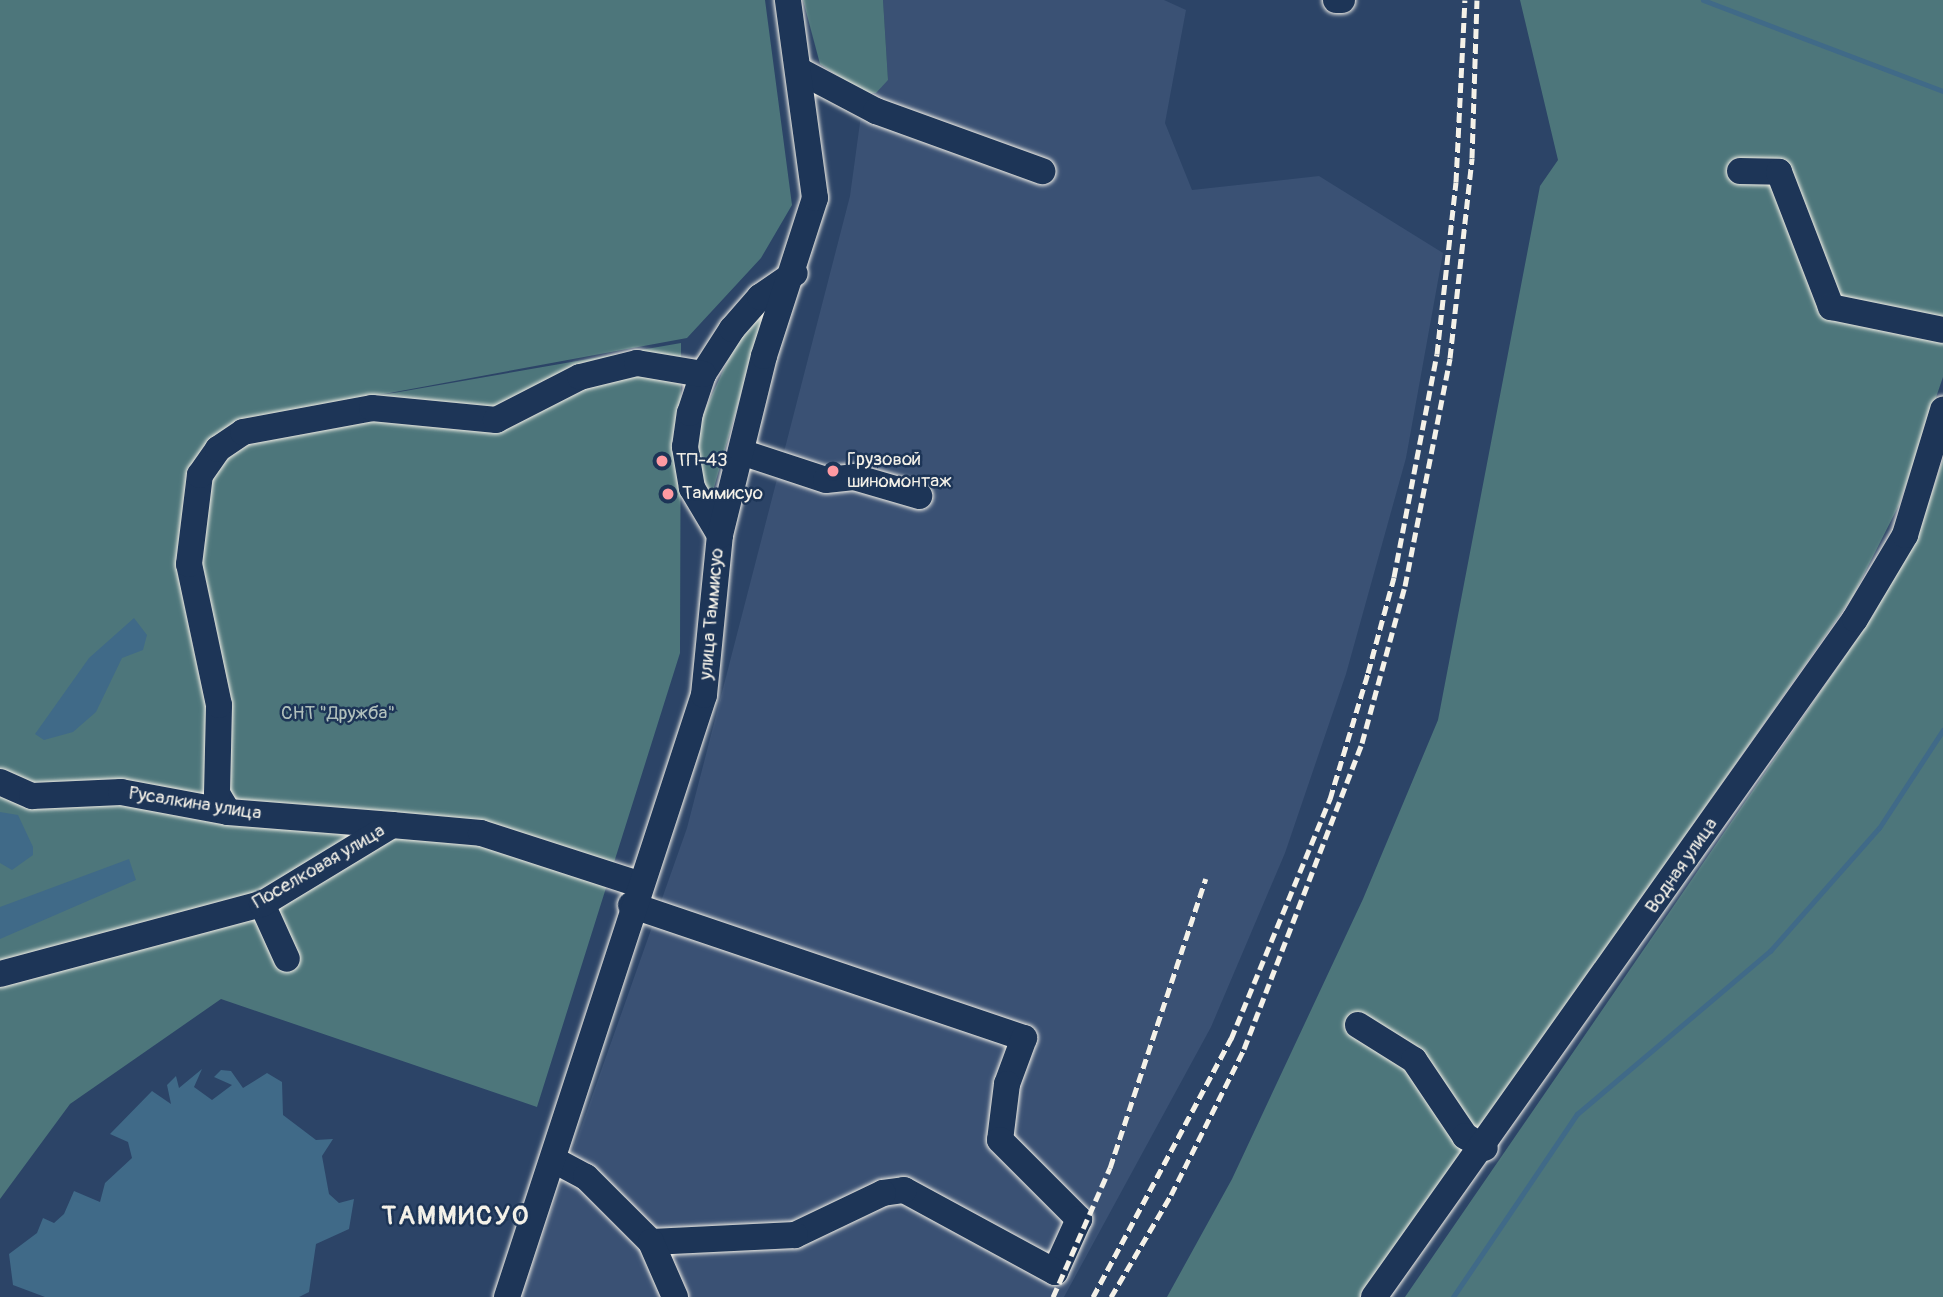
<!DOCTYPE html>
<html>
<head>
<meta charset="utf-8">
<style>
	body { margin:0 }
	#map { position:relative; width:1943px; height:1297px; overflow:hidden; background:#2c4467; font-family:Pangolin,sans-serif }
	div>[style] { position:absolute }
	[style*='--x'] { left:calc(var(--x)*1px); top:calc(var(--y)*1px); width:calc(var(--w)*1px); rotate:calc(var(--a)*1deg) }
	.built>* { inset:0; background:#3a5174 }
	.green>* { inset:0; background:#4d767b }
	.water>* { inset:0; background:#406a88 }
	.stream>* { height:5px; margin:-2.5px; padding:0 2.5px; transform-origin:2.5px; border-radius:2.5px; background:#406a88 }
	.roads { filter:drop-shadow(0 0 2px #f4f1e8) drop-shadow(0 0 2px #f4f1e8) }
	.minor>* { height:26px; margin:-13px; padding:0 13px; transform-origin:13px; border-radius:13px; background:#1d3557 }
	.rail>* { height:5px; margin-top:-2.5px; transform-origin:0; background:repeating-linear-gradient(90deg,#f4f1e8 0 10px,transparent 0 15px) }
	.dots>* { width:19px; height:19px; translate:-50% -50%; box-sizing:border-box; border:4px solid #1d3557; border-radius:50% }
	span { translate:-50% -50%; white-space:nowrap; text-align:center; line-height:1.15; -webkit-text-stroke:5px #1d3557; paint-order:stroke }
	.poi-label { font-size:19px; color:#f4f1e8 }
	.left { translate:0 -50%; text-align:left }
	.street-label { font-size:19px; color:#f4f1e8 }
	.park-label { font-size:19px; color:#b1c0bc }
	.district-label { font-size:26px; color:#f4f1e8; font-weight:700; letter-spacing:2px }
</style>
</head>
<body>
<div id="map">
	<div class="built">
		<i style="clip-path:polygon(883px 0,1164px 0,1186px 10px,1165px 123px,1192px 190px,1319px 176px,1443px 253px,1406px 458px,1346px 674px,1285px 853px,1211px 1027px,1064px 1297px,521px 1297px,687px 828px,850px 196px,864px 93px,888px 80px)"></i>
	</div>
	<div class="green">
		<i style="clip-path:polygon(0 0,765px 0,792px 205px,761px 258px,687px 338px,330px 404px,681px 343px,680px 653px,537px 1107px,221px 999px,70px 1104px,0 1199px)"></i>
		<i style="clip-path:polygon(803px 0,883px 0,888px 80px,876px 93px,864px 93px,820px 64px)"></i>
		<i style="clip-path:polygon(1520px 0,1943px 0,1943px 377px,1899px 505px,1853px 596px,1362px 1297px,1167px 1297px,1232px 1179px,1363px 899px,1438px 720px,1540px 186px,1558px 160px)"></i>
		<i style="clip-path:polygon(765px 310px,709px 505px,696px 468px,698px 425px,735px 345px)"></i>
		<i style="clip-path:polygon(1943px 459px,1943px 1297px,1405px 1297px,1872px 617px,1925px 513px)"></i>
	</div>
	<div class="water">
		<i style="clip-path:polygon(134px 618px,147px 635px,143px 650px,122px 658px,96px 712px,73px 732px,44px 740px,35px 734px,89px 658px)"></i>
		<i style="clip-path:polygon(0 812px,18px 815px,33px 847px,33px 855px,12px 870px,0 863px)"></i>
		<i style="clip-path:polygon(129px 859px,136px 880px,0 939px,0 907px)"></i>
		<i style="clip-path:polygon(202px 1069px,194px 1087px,212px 1100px,232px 1085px,214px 1077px,221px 1070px,231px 1071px,243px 1088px,267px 1073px,282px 1082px,283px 1115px,316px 1140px,333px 1139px,322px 1156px,329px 1194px,339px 1203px,354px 1199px,349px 1229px,316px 1244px,309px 1292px,299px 1297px,45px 1297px,13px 1285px,9px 1254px,37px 1233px,43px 1218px,54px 1223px,64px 1214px,74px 1191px,100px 1202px,105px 1183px,132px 1158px,128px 1142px,110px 1134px,152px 1091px,171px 1104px,167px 1085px,176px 1076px,179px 1088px)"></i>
	</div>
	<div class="stream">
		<i style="--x:1703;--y:0;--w:257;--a:20.8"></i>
		<i style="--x:1453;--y:1297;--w:221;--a:-55.9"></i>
		<i style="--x:1577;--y:1114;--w:253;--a:-40.2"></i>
		<i style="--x:1770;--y:951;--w:164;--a:-48.5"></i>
		<i style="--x:1879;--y:828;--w:117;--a:-56.9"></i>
	</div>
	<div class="roads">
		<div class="minor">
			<i style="--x:1336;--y:0;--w:6;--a:0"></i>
			<i style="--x:802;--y:72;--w:84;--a:27.8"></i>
			<i style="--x:876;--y:111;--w:177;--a:19.9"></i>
			<i style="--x:1740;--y:171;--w:39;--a:1"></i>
			<i style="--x:1779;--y:172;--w:145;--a:68.9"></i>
			<i style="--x:1831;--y:307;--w:114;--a:11.6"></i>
			<i style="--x:741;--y:452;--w:89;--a:18.2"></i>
			<i style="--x:826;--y:480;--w:28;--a:-6"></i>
			<i style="--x:854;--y:477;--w:68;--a:16.3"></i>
			<i style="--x:720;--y:535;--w:55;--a:-120.8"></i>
			<i style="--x:692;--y:488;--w:42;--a:-99.7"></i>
			<i style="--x:685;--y:447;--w:34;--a:-82"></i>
			<i style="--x:690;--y:413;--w:41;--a:-71.6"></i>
			<i style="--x:703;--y:374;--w:54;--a:-57.2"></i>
			<i style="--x:732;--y:329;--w:43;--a:-48.8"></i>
			<i style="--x:760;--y:297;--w:42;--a:-34.4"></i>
			<i style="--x:0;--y:782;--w:35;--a:24"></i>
			<i style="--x:32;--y:796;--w:89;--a:-2.6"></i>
			<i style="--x:121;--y:792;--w:109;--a:10.6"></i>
			<i style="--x:228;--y:812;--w:165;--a:4.5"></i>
			<i style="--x:228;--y:812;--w:21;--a:-121"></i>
			<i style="--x:217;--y:794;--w:89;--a:-88.7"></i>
			<i style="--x:219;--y:705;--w:144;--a:-102"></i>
			<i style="--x:189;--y:564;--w:90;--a:-83"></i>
			<i style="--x:200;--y:475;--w:32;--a:-55"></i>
			<i style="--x:218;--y:449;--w:30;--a:-34"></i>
			<i style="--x:243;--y:432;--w:131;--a:-10.5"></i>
			<i style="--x:372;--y:408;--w:125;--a:5.5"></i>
			<i style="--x:496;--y:420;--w:94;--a:-27.1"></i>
			<i style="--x:580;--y:377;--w:59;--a:-13.8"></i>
			<i style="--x:637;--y:363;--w:67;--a:9.5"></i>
			<i style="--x:262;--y:904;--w:60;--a:65.6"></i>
			<i style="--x:631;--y:905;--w:415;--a:18.7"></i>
			<i style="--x:1024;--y:1038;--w:49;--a:110.3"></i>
			<i style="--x:1007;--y:1084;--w:56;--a:97.1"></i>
			<i style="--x:1000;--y:1140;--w:112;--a:45"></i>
			<i style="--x:1079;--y:1219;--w:58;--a:114.4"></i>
			<i style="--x:1055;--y:1272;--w:172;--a:-151.5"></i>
			<i style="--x:904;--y:1190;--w:21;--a:172"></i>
			<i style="--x:883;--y:1193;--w:98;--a:154.5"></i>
			<i style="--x:795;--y:1235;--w:144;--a:177.2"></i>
			<i style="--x:0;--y:974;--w:271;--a:-15"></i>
			<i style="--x:262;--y:904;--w:152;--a:-31.3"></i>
			<i style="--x:392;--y:825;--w:89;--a:5.1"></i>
			<i style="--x:481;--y:833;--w:165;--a:18"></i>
			<i style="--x:1358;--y:1025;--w:66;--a:32"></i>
			<i style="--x:1414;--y:1060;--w:92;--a:56.1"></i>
			<i style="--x:1465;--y:1136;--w:23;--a:31"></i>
			<i style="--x:554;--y:1160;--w:36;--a:28"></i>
			<i style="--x:586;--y:1177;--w:92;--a:45"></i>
			<i style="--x:651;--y:1242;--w:60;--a:66.4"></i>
			<i style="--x:507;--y:1297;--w:633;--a:-71.88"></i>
			<i style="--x:704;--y:695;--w:161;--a:-84.3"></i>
			<i style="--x:720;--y:535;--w:184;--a:-76.2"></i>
			<i style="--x:764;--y:356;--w:166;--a:-72.1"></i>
			<i style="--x:815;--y:198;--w:200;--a:-97.8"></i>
			<i style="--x:1374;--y:1297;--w:831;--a:-54.65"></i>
			<i style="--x:1855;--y:619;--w:98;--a:-59.2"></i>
			<i style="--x:1905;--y:535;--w:131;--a:-73.1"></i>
		</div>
	</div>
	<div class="rail">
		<i style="--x:1053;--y:1297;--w:141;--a:-66.2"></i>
		<i style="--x:1110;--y:1168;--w:305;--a:-71.7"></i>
		<i style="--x:1093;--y:1297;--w:293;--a:-61.9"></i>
		<i style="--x:1231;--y:1039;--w:260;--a:-67.6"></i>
		<i style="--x:1330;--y:799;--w:132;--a:-73.2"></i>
		<i style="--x:1368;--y:673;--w:99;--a:-74.8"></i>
		<i style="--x:1394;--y:577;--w:227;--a:-79.1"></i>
		<i style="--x:1437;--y:354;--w:173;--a:-83.7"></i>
		<i style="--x:1456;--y:182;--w:182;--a:-87.2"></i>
		<i style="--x:1111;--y:1297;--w:118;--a:-59.5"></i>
		<i style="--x:1171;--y:1195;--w:163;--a:-63.4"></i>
		<i style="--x:1244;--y:1049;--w:328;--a:-68.9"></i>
		<i style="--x:1362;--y:743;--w:163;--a:-74.7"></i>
		<i style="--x:1405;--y:586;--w:232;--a:-78.8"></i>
		<i style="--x:1450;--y:358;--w:201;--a:-83.7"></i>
		<i style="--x:1472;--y:158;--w:158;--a:-88.2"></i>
	</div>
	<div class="dots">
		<i style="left:662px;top:461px;background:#ff9aa2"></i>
		<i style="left:833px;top:471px;background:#ff9aa2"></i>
		<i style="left:668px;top:494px;background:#ff9aa2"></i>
	</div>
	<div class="poi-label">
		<span class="left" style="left:847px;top:471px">Грузовой<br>шиномонтаж</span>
		<span class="left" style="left:676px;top:461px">ТП-43</span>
		<span class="left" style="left:682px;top:494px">Таммисуо</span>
	</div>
	<div class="street-label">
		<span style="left:712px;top:614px;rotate:-85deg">улица Таммисуо</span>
		<span style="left:195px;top:804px;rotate:9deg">Русалкина улица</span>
		<span style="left:1682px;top:866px;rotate:-55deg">Водная улица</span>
		<span style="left:319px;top:867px;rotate:-30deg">Поселковая улица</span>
	</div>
	<div class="park-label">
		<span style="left:338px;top:714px">СНТ "Дружба"</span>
	</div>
	<div class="district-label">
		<span style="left:456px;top:1217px">ТАММИСУО</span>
	</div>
</div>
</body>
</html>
